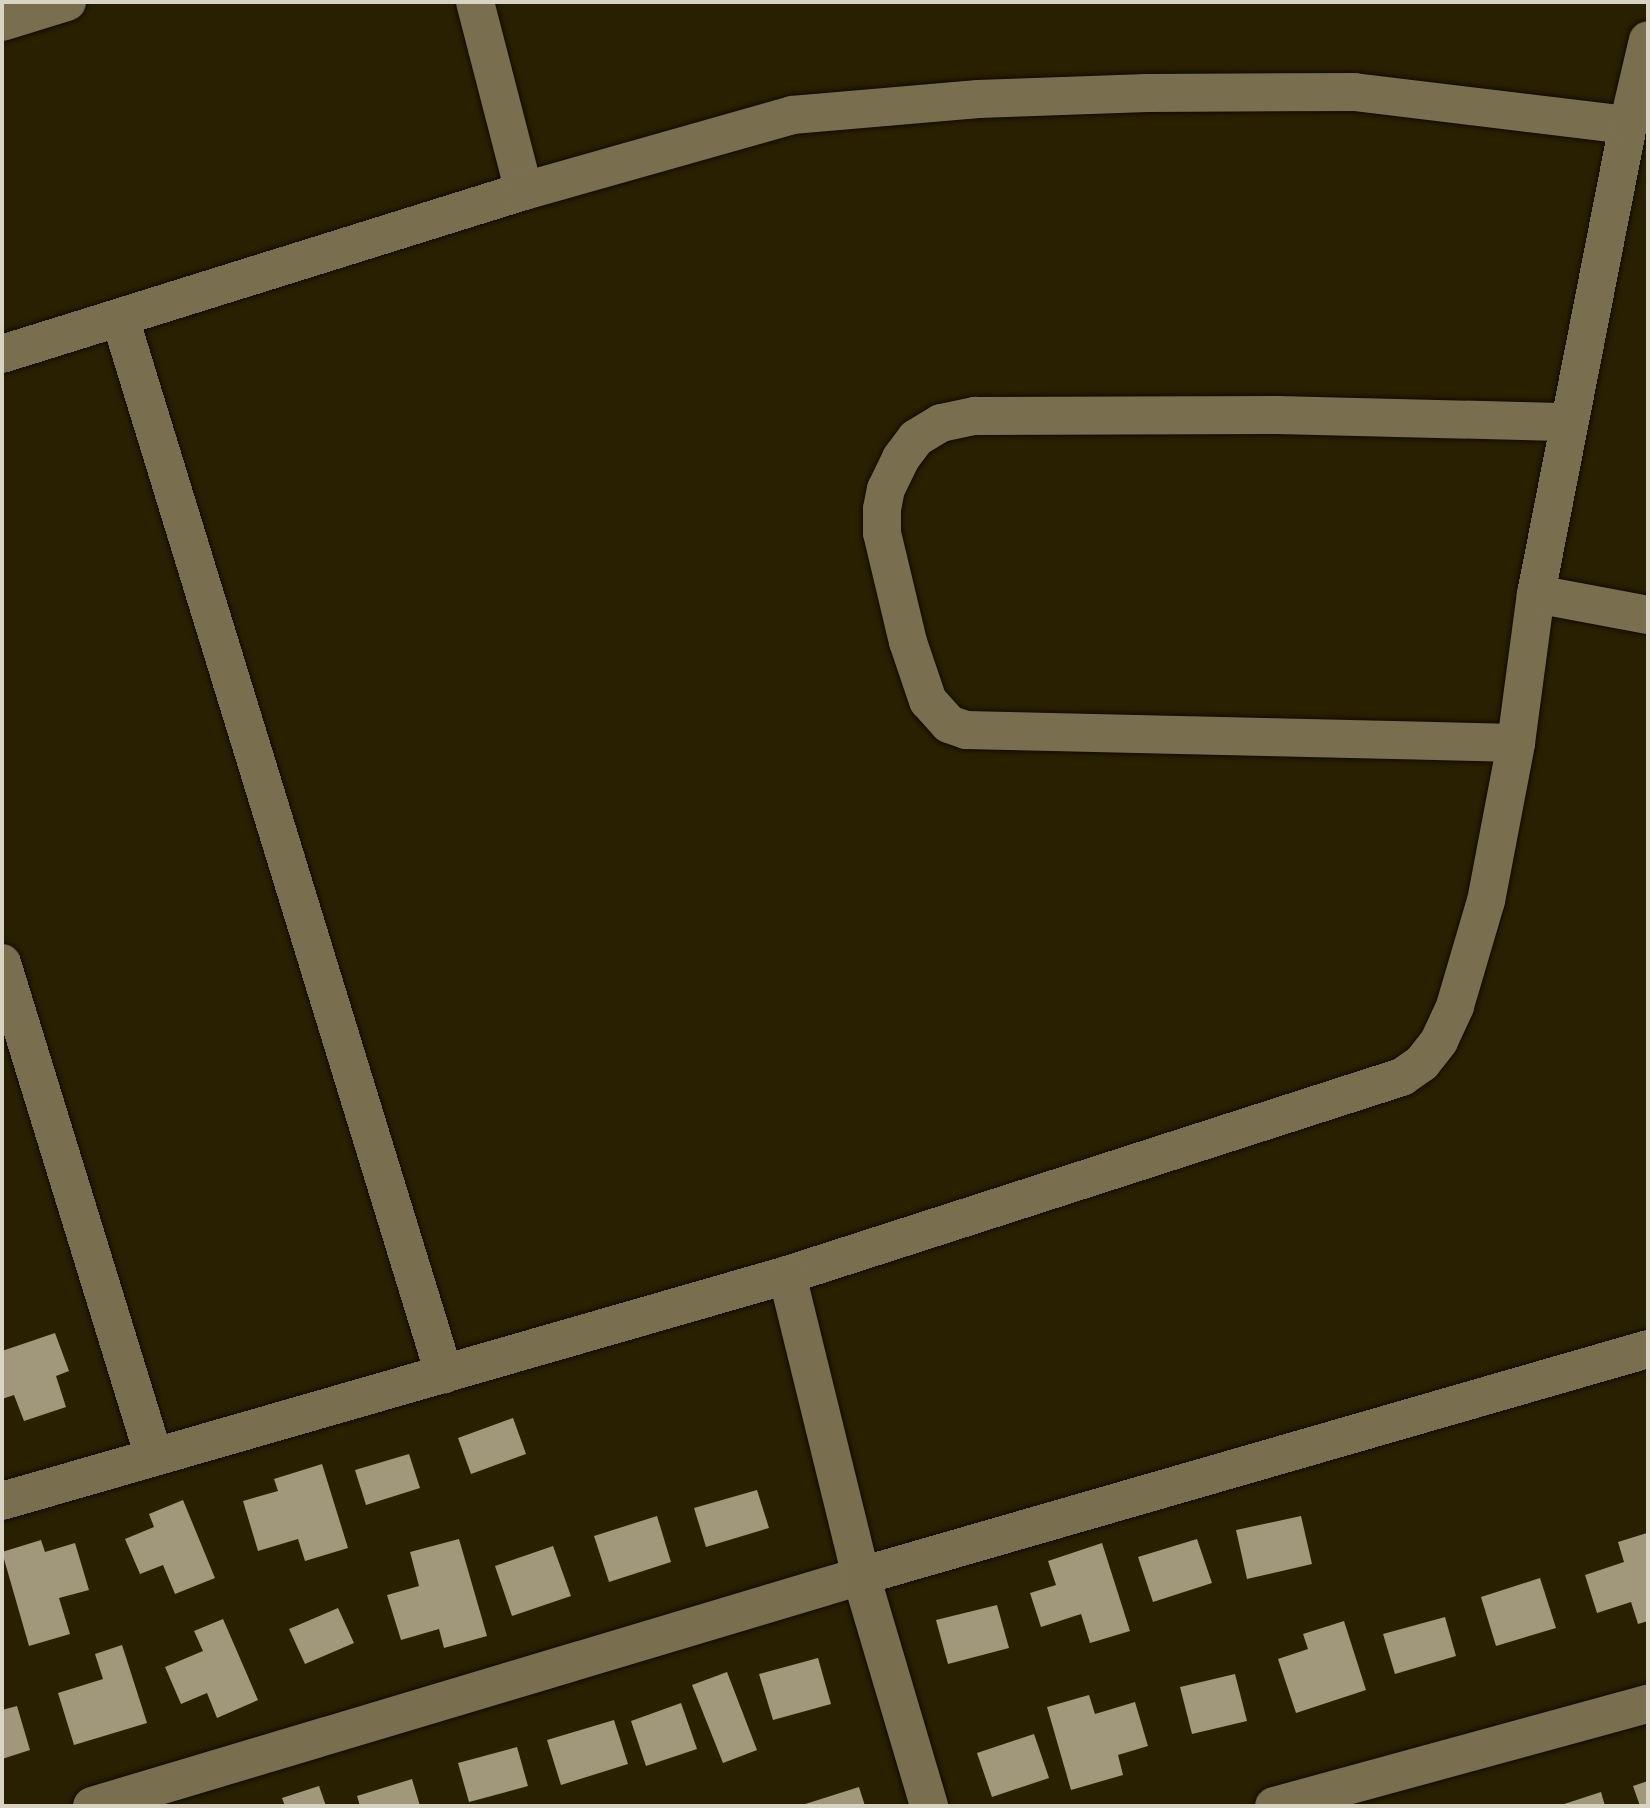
<!DOCTYPE html>
<html>
<head>
<meta charset="utf-8">
<style>
	body { margin:0 }
	#map { position:relative; width:1650px; height:1808px; overflow:hidden; background:#292001; font-family:Jost,sans-serif }
	div>[style] { position:absolute }
	[style*='--x'] { left:calc(var(--x)*1px); top:calc(var(--y)*1px); width:calc(var(--w)*1px); rotate:calc(var(--a)*1deg) }
	.building>* { inset:0; background:#a1987b }
	.roads { filter:drop-shadow(0 0 2px #100a00) drop-shadow(0 0 2px #100a00) }
	.minor>* { height:38px; margin:-19px; padding:0 19px; transform-origin:19px; border-radius:19px; background:#796f4f }
	span { translate:-50% -50%; white-space:nowrap; text-align:center; line-height:1.15; -webkit-text-stroke:7px #1f1700; paint-order:stroke }
	.frame { position:absolute; inset:0; border:4px solid #d8d3c2; pointer-events:none }
</style>
</head>
<body>
<div id="map">
	<div class="building">
		<i style="clip-path:polygon(55px 1333px,69px 1371px,56px 1376px,66px 1407px,24px 1421px,14px 1395px,2px 1399px,2px 1351px)"></i>
		<i style="clip-path:polygon(513px 1418px,526px 1454px,471px 1474px,458px 1438px)"></i>
		<i style="clip-path:polygon(409px 1454px,420px 1488px,366px 1505px,355px 1470px)"></i>
		<i style="clip-path:polygon(322px 1464px,348px 1548px,305px 1561px,298px 1539px,258px 1551px,243px 1501px,278px 1491px,274px 1479px)"></i>
		<i style="clip-path:polygon(757px 1490px,769px 1528px,706px 1547px,694px 1508px)"></i>
		<i style="clip-path:polygon(183px 1500px,215px 1578px,175px 1594px,163px 1565px,140px 1574px,125px 1539px,154px 1527px,149px 1514px)"></i>
		<i style="clip-path:polygon(657px 1516px,671px 1562px,609px 1582px,594px 1536px)"></i>
		<i style="clip-path:polygon(1301px 1516px,1312px 1564px,1247px 1579px,1236px 1530px)"></i>
		<i style="clip-path:polygon(1647px 1533px,1648px 1621px,1638px 1624px,1631px 1602px,1597px 1613px,1585px 1575px,1624px 1562px,1618px 1542px)"></i>
		<i style="clip-path:polygon(459px 1539px,487px 1636px,444px 1648px,439px 1629px,401px 1640px,387px 1595px,419px 1586px,410px 1552px)"></i>
		<i style="clip-path:polygon(1197px 1539px,1212px 1583px,1153px 1602px,1138px 1557px)"></i>
		<i style="clip-path:polygon(41px 1540px,45px 1552px,75px 1543px,89px 1590px,59px 1598px,70px 1634px,29px 1646px,2px 1552px)"></i>
		<i style="clip-path:polygon(1102px 1543px,1130px 1631px,1090px 1643px,1081px 1614px,1041px 1627px,1030px 1593px,1056px 1585px,1048px 1561px)"></i>
		<i style="clip-path:polygon(553px 1546px,571px 1596px,512px 1616px,495px 1566px)"></i>
		<i style="clip-path:polygon(1540px 1578px,1556px 1628px,1496px 1646px,1481px 1597px)"></i>
		<i style="clip-path:polygon(997px 1605px,1009px 1648px,948px 1664px,936px 1620px)"></i>
		<i style="clip-path:polygon(338px 1608px,354px 1643px,305px 1664px,289px 1629px)"></i>
		<i style="clip-path:polygon(1445px 1617px,1456px 1656px,1395px 1674px,1383px 1634px)"></i>
		<i style="clip-path:polygon(223px 1619px,258px 1700px,217px 1718px,207px 1693px,181px 1704px,165px 1667px,203px 1651px,194px 1631px)"></i>
		<i style="clip-path:polygon(1344px 1621px,1366px 1690px,1296px 1713px,1278px 1659px,1308px 1649px,1303px 1634px)"></i>
		<i style="clip-path:polygon(122px 1645px,147px 1723px,74px 1745px,58px 1693px,103px 1679px,95px 1654px)"></i>
		<i style="clip-path:polygon(818px 1658px,831px 1704px,773px 1720px,759px 1674px)"></i>
		<i style="clip-path:polygon(727px 1672px,757px 1750px,723px 1763px,692px 1685px)"></i>
		<i style="clip-path:polygon(1235px 1674px,1247px 1721px,1192px 1734px,1180px 1687px)"></i>
		<i style="clip-path:polygon(1089px 1695px,1095px 1714px,1135px 1702px,1148px 1746px,1118px 1755px,1123px 1775px,1071px 1790px,1047px 1707px)"></i>
		<i style="clip-path:polygon(681px 1703px,697px 1749px,646px 1766px,631px 1721px)"></i>
		<i style="clip-path:polygon(17px 1706px,30px 1750px,2px 1759px,2px 1710px)"></i>
		<i style="clip-path:polygon(614px 1720px,628px 1764px,561px 1785px,547px 1740px)"></i>
		<i style="clip-path:polygon(1034px 1734px,1049px 1778px,992px 1797px,977px 1753px)"></i>
		<i style="clip-path:polygon(517px 1747px,528px 1786px,469px 1802px,458px 1763px)"></i>
		<i style="clip-path:polygon(412px 1779px,420px 1806px,360px 1806px,357px 1796px)"></i>
		<i style="clip-path:polygon(1648px 1781px,1648px 1806px,1640px 1806px,1633px 1786px)"></i>
		<i style="clip-path:polygon(319px 1786px,326px 1806px,285px 1806px,282px 1798px)"></i>
		<i style="clip-path:polygon(859px 1787px,865px 1806px,799px 1806px)"></i>
		<i style="clip-path:polygon(1601px 1792px,1605px 1806px,1558px 1806px)"></i>
	</div>
	<div class="roads">
		<div class="minor">
			<i style="--x:475;--y:2;--w:195;--a:75.5"></i>
			<i style="--x:2;--y:22;--w:68;--a:-17.1"></i>
			<i style="--x:120;--y:318;--w:1105;--a:72.94"></i>
			<i style="--x:2;--y:354;--w:547;--a:-17.34"></i>
			<i style="--x:524;--y:191;--w:279;--a:-15.8"></i>
			<i style="--x:792;--y:115;--w:187;--a:-4.9"></i>
			<i style="--x:978;--y:99;--w:169;--a:-2"></i>
			<i style="--x:1147;--y:93;--w:207;--a:-0.3"></i>
			<i style="--x:1354;--y:92;--w:276;--a:6.9"></i>
			<i style="--x:1536;--y:594;--w:114;--a:10.6"></i>
			<i style="--x:1516;--y:743;--w:550;--a:-178.65"></i>
			<i style="--x:966;--y:730;--w:18;--a:-161"></i>
			<i style="--x:949;--y:724;--w:31;--a:-132"></i>
			<i style="--x:928;--y:701;--w:62;--a:-108.7"></i>
			<i style="--x:908;--y:642;--w:112;--a:-103.4"></i>
			<i style="--x:882;--y:533;--w:24;--a:-90"></i>
			<i style="--x:882;--y:509;--w:20;--a:-79"></i>
			<i style="--x:886;--y:489;--w:34;--a:-64"></i>
			<i style="--x:901;--y:458;--w:25;--a:-53"></i>
			<i style="--x:916;--y:438;--w:29;--a:-31"></i>
			<i style="--x:941;--y:423;--w:35;--a:-12"></i>
			<i style="--x:975;--y:416;--w:302;--a:-0.2"></i>
			<i style="--x:1277;--y:415;--w:292;--a:1.4"></i>
			<i style="--x:2;--y:963;--w:517;--a:72.9"></i>
			<i style="--x:787;--y:1275;--w:646;--a:-17.85"></i>
			<i style="--x:1402;--y:1077;--w:24;--a:-35"></i>
			<i style="--x:1422;--y:1063;--w:28;--a:-52"></i>
			<i style="--x:1439;--y:1041;--w:38;--a:-65"></i>
			<i style="--x:1455;--y:1006;--w:109;--a:-73.6"></i>
			<i style="--x:1486;--y:901;--w:161;--a:-79.2"></i>
			<i style="--x:1516;--y:743;--w:150;--a:-82.4"></i>
			<i style="--x:1536;--y:594;--w:478;--a:-78.9"></i>
			<i style="--x:1628;--y:125;--w:87;--a:-76.8"></i>
			<i style="--x:2;--y:1501;--w:817;--a:-16.06"></i>
			<i style="--x:787;--y:1275;--w:310;--a:76.2"></i>
			<i style="--x:861;--y:1576;--w:240;--a:73.5"></i>
			<i style="--x:92;--y:1806;--w:803;--a:-16.65"></i>
			<i style="--x:861;--y:1576;--w:819;--a:-16.09"></i>
			<i style="--x:1274;--y:1806;--w:388;--a:-15.3"></i>
		</div>
	</div>
	<div class="frame"></div>
</div>
</body>
</html>
